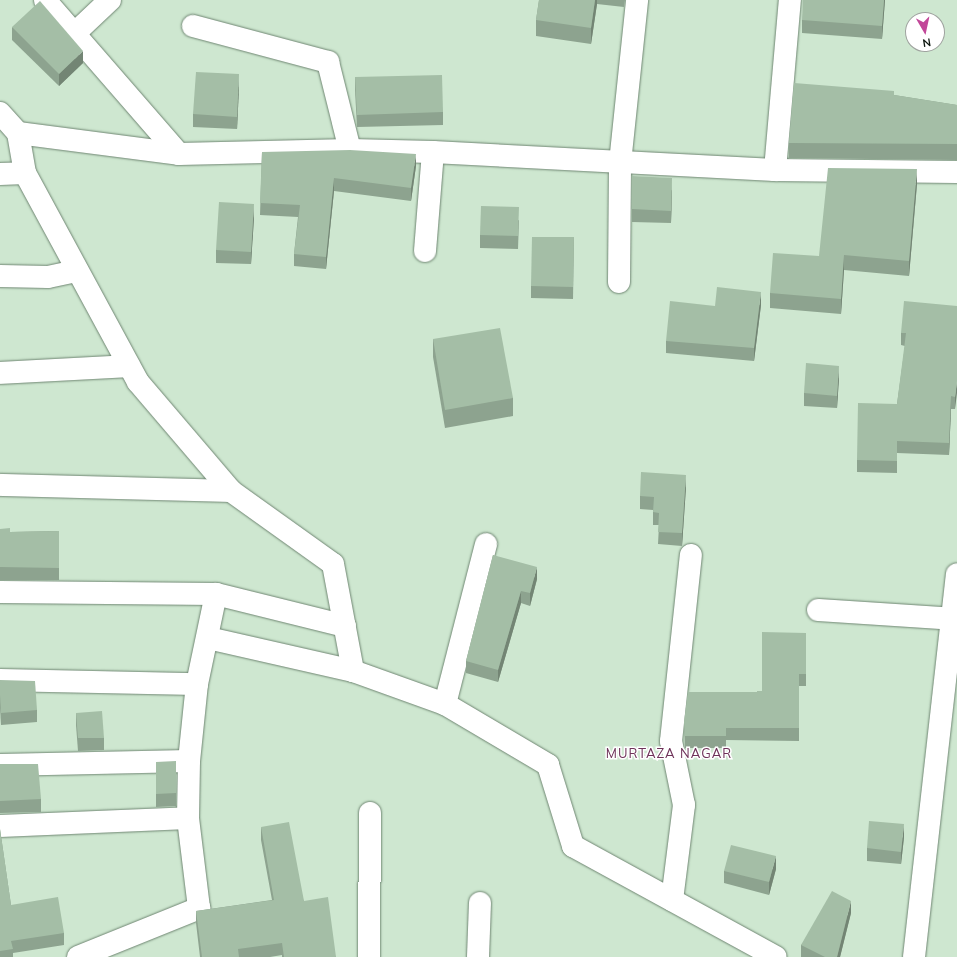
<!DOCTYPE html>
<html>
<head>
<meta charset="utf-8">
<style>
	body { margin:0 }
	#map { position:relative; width:957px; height:957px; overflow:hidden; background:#cee7d0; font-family:Mulish,sans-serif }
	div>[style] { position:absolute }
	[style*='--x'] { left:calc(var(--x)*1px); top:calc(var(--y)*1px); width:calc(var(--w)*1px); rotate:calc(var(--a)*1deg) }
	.roads { filter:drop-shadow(0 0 1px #6f8672) drop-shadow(0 0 1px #6f8672) }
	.street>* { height:22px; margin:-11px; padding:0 11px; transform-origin:11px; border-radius:11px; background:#fff }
	.wall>* { inset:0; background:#8da38f }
	.shaded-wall>* { inset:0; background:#738574 }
	.building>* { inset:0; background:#a4bea6 }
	span { translate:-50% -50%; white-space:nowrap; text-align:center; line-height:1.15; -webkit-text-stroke:3px #fff; paint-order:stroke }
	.neighbourhood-label { font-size:13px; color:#6e3259; letter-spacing:1px }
	.north { position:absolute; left:905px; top:12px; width:40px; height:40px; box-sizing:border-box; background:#fff; border:1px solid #9fa39f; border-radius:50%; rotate:171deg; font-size:11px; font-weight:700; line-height:16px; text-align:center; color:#0f1810 }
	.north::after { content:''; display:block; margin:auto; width:14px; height:18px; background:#c24799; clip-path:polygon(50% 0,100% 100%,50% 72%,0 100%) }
</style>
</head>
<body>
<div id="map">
	<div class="roads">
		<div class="street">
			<i style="--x:45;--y:0;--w:204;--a:49"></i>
			<i style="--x:193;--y:26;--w:140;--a:14.9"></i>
			<i style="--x:328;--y:62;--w:91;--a:76"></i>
			<i style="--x:75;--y:33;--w:48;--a:-43.3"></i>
			<i style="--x:0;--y:113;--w:27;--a:48"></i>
			<i style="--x:18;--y:133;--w:41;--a:80.1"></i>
			<i style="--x:25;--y:173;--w:238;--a:61.6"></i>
			<i style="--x:138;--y:382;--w:143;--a:49.5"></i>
			<i style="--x:231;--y:491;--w:125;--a:35.6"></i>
			<i style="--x:333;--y:564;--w:109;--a:79.4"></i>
			<i style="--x:353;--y:671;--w:98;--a:19.7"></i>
			<i style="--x:445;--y:704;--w:120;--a:30.6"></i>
			<i style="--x:548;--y:765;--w:85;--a:72.8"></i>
			<i style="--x:573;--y:846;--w:231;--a:28.7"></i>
			<i style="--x:18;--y:133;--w:162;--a:7.4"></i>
			<i style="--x:179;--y:154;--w:171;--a:-1.3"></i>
			<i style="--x:350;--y:150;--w:83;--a:1.4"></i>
			<i style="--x:433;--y:152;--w:342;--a:3"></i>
			<i style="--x:775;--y:170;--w:182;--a:0.6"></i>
			<i style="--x:775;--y:170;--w:171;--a:-85"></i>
			<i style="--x:0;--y:174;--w:25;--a:-2"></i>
			<i style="--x:425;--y:251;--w:99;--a:-85.4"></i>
			<i style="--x:0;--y:276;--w:48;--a:1.2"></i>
			<i style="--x:48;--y:277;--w:30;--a:-12"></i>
			<i style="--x:619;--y:282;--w:119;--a:-89.5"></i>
			<i style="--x:620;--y:163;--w:164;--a:-84"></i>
			<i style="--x:0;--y:373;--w:129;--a:-3.1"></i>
			<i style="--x:0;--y:485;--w:231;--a:1.5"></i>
			<i style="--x:0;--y:592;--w:216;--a:0.5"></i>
			<i style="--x:216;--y:594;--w:133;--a:13.9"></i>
			<i style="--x:818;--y:610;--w:139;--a:3.7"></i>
			<i style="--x:208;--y:638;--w:149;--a:12.8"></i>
			<i style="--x:0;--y:680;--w:197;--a:1.2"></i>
			<i style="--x:445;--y:704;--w:165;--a:-75.6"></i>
			<i style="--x:0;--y:765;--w:189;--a:-1.2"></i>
			<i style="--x:0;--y:826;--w:188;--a:-2.4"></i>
			<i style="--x:672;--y:900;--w:96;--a:-82.8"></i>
			<i style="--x:684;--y:805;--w:65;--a:-101.5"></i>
			<i style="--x:671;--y:741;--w:187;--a:-83.9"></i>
			<i style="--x:78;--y:957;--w:131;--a:-22"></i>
			<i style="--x:199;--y:908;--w:91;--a:-97"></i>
			<i style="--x:188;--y:818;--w:57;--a:-89"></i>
			<i style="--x:189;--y:761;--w:77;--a:-84.1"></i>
			<i style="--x:197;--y:684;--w:92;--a:-78.1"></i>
			<i style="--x:369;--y:957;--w:144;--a:-89.6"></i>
			<i style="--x:478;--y:957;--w:54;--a:-87.9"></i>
			<i style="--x:914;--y:957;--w:385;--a:-83.6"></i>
		</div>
	</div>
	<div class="wall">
		<i style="clip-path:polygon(539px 0,625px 0,624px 7px,597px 4px,591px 44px,536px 36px,536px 20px)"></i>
		<i style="clip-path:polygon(885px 0,882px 39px,802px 33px,802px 20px)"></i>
		<i style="clip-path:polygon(12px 27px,83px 63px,59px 86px,12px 40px)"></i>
		<i style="clip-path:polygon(355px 77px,443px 112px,443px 125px,357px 127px,355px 90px)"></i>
		<i style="clip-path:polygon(239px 87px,237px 129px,193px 127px,193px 114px)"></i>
		<i style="clip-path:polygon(894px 95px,957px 105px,957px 160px,789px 158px,789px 143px)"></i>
		<i style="clip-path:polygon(262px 152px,416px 166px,411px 201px,334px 191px,326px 269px,294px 266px,294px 254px,298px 217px,260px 215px)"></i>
		<i style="clip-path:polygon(917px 184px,909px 276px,844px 270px,841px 314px,770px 308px,770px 293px)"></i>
		<i style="clip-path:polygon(672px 190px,671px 223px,632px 222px,632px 209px)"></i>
		<i style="clip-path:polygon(254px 217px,251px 264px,216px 263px,216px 250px)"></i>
		<i style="clip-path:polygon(519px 220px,518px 249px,480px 248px,480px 235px)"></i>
		<i style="clip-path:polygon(574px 237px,573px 299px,531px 298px,531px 286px)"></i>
		<i style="clip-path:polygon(761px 305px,754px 361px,666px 353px,666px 341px,715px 306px)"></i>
		<i style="clip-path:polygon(957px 306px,955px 409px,951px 409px,949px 455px,897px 453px,897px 473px,857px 472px,857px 460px,897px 404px,905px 346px,901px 345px,901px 333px)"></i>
		<i style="clip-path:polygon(433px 339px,513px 398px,513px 416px,445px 428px,433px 357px)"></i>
		<i style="clip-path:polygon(839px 378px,837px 408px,804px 406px,804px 393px)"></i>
		<i style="clip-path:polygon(686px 487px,682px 546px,658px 544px,659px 525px,653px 525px,653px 510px,640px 509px,640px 496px)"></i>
		<i style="clip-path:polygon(0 529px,10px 532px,59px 531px,59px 580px,0 580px)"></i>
		<i style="clip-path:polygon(493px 555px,537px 579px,530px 606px,521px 603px,498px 682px,466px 673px,466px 661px)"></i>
		<i style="clip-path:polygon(806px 633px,806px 686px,799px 686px,799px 741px,726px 740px,726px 748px,685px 748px,684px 722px,762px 691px)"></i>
		<i style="clip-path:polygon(0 680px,37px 710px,37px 722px,1px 725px,0 708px)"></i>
		<i style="clip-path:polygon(76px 713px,104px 738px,104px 750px,78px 751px,76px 725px)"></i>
		<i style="clip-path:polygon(176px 761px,176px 806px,156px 807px,156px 774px)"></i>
		<i style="clip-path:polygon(0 764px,41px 799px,41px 812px,0 813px)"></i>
		<i style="clip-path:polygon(261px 827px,304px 901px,336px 957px,282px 957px,282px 955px,270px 957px,200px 957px,196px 923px,196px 911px,272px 900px,261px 840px)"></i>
		<i style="clip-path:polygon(0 829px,11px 905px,64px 933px,64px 945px,13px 953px,13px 957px,0 957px)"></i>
		<i style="clip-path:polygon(904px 837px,901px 864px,867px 861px,867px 848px)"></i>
		<i style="clip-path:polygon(776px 869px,769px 895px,724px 883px,724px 871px)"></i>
		<i style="clip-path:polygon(851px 913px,840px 957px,801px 957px,801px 945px)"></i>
	</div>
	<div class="shaded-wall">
		<i style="clip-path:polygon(595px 0,597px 0,597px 4px,591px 44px,591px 28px)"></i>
		<i style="clip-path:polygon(884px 0,885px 0,882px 39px,882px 26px)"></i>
		<i style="clip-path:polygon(83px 51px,83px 63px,59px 86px,59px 74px)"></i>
		<i style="clip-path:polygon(239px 74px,239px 87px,237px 129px,237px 117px)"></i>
		<i style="clip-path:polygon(416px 154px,416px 166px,411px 201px,411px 188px)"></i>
		<i style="clip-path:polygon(917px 169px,917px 184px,909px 276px,909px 261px)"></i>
		<i style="clip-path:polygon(334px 178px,334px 191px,326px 269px,326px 257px)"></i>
		<i style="clip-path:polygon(672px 178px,672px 190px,671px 223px,671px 211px)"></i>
		<i style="clip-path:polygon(254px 204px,254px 217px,251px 264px,251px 252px)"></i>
		<i style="clip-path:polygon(844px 255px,844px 270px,841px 314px,841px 299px)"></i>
		<i style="clip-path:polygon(761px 292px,761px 305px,754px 361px,754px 348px)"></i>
		<i style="clip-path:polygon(839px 366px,839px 378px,837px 408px,837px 396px)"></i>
		<i style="clip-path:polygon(957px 381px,957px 393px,955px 409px,955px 397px)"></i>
		<i style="clip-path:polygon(951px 396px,951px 409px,949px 455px,949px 443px)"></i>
		<i style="clip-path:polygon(686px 475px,686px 487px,682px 546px,682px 533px)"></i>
		<i style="clip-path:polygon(537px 567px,537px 579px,530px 606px,530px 593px)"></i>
		<i style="clip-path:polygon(521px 591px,521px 603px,498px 682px,498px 670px)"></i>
		<i style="clip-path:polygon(904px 824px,904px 837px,901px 864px,901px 852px)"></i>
		<i style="clip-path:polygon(776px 856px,776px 869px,769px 895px,769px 882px)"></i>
		<i style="clip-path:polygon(851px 901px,851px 913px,840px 957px,837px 957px)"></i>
	</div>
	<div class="building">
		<i style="clip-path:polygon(539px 0,595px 0,591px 28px,536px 20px)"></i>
		<i style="clip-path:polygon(803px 0,884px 0,882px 26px,802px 20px)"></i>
		<i style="clip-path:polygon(40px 1px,83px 51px,59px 74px,12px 27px)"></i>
		<i style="clip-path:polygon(196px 72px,239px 74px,237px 117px,193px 114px)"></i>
		<i style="clip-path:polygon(442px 75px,443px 112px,357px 115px,355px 77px)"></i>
		<i style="clip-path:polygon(794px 83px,894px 91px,894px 95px,957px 105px,957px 144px,789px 143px)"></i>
		<i style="clip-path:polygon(350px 150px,416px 154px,411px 188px,334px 178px,326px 257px,294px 254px,300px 205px,260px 203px,262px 152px)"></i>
		<i style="clip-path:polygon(828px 168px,917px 169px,909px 261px,844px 255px,841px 299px,770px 293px,773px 253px,819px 256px)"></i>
		<i style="clip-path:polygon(632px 176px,672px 178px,671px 211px,632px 209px)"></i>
		<i style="clip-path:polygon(219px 202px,254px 204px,251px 252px,216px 250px)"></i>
		<i style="clip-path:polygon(481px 206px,519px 207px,518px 236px,480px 235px)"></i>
		<i style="clip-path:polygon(532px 237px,574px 237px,573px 287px,531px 286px)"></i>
		<i style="clip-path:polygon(717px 287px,761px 292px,754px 348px,666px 341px,670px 301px,715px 306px)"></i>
		<i style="clip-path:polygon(904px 301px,957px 306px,957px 381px,955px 397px,951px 396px,949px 443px,897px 441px,897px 461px,857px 460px,858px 403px,897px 404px,906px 333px,901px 333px)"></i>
		<i style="clip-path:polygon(500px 328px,513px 398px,445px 410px,433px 339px)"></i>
		<i style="clip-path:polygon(806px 363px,839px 366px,837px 396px,804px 393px)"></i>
		<i style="clip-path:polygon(641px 472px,686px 475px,682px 533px,658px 532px,659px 513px,653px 512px,654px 497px,640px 496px)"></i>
		<i style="clip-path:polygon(10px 528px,10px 532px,59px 531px,59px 568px,0 567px,0 529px)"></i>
		<i style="clip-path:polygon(493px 555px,537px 567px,530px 593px,521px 591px,498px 670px,466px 661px)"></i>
		<i style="clip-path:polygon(762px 632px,806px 633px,806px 674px,799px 674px,799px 728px,726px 728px,726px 736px,685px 736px,684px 722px,688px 692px,757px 692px,757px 691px,762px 691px)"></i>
		<i style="clip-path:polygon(0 680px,35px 681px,37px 710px,1px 713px,0 695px)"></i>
		<i style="clip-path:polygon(102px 711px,104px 738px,78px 738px,76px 713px)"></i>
		<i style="clip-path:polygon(176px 761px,176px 793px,156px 794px,156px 762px)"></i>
		<i style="clip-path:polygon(0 764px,38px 764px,41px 799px,0 801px)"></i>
		<i style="clip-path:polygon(869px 821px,904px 824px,901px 852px,867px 848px)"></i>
		<i style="clip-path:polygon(289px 822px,304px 901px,328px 897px,336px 957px,284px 957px,282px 943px,238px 949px,239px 957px,202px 957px,196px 911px,274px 900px,261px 827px)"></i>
		<i style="clip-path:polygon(0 829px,11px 905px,58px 897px,64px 933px,11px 941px,13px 949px,0 951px)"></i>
		<i style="clip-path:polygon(731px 845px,776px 856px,769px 882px,724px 871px)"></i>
		<i style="clip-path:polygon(832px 891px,851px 901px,837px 957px,825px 957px,801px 945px)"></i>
	</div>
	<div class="neighbourhood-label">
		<span style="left:669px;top:753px">MURTAZA NAGAR</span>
	</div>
	<div class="north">N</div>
</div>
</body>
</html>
